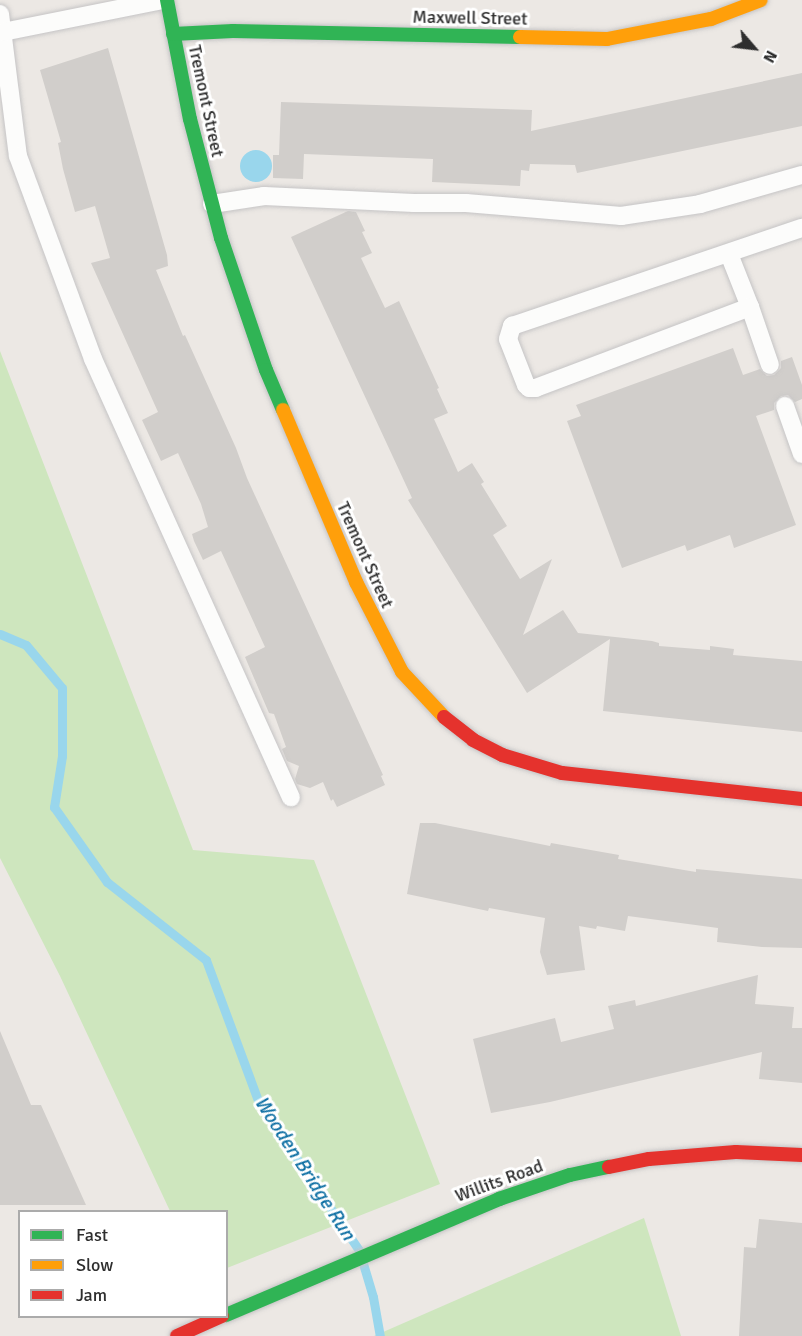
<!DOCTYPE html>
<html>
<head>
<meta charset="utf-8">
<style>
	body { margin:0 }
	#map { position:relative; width:802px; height:1336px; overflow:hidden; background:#ece8e4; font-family:Signika,sans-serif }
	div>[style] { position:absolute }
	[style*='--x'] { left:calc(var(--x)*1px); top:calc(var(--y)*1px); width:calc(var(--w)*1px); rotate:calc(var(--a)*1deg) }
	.green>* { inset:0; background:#cee6be }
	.water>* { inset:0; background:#99d6ec }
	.round { border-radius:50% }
	.stream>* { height:9px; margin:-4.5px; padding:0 4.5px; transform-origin:4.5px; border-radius:4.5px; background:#99d6ec }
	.building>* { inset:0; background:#d1cecb }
	.roads { filter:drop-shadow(0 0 2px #c5c4c5) drop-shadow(0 0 2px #c5c4c5) }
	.lane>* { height:18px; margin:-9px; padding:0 9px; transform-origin:9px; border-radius:9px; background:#fcfcfb }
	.fast>* { height:14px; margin:-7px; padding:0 7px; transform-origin:7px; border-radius:7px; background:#30b455 }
	.slow>* { height:14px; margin:-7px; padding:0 7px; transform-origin:7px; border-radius:7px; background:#ff9f0a }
	.jam>* { height:14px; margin:-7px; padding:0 7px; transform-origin:7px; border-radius:7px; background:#e5322d }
	span { translate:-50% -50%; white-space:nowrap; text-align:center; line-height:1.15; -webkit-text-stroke:6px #fff; paint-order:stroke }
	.street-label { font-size:18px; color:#2e2e2e }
	.water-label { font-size:20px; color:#0d6fa3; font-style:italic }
	.legend { position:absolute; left:18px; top:1210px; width:210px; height:108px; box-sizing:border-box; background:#fff; border:2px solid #ababab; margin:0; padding:8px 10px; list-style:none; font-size:18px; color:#2e2e2e }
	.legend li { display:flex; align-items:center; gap:12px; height:30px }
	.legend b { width:30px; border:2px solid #ababab }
	.north { position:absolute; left:724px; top:18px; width:60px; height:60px; -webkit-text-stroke:4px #fff; paint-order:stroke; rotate:118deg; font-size:16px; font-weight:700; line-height:24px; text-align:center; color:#2e2e2e }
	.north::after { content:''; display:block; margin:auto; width:21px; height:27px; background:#2e2e2e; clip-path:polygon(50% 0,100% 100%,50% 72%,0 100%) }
</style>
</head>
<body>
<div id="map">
	<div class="green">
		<i style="clip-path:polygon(0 351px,193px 850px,314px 860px,440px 1184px,227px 1268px,226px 1212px,170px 1211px,60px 976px,0 858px)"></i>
		<i style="clip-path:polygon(644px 1218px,681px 1336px,374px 1336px)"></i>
	</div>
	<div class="water">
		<i class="round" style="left:240px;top:150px;width:32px;height:32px"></i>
	</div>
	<div class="stream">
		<i style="--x:0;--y:634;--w:28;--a:23"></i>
		<i style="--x:26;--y:645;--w:56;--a:50.1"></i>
		<i style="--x:62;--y:688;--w:68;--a:90"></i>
		<i style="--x:62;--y:756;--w:52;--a:98.9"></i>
		<i style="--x:54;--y:807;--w:92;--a:54.8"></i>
		<i style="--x:107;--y:882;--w:126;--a:38.2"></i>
		<i style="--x:206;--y:960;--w:153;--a:69.7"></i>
		<i style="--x:259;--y:1103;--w:178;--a:55.8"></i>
		<i style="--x:359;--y:1250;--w:49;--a:73.4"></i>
		<i style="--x:373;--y:1297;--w:40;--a:80"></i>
	</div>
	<div class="building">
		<i style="clip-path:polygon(108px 48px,167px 255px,168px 266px,156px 270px,183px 336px,185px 335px,236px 448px,247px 478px,383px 775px,381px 776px,385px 785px,337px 807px,333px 799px,331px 801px,323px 782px,310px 788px,297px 784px,295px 779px,299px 766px,287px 761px,282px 749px,286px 747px,274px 714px,269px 713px,245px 657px,265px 647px,221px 551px,203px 560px,194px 541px,192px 534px,208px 527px,201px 504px,178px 453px,161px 461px,142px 420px,158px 412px,91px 263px,110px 258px,95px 206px,75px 212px,63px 169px,58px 143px,61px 142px,40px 70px)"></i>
		<i style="clip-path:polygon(802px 73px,802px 126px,577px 173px,575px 165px,530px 164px,529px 171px,521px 170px,520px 186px,432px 182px,433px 159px,304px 154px,303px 179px,273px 178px,273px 155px,279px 155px,281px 102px,532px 110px,531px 131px)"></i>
		<i style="clip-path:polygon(348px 211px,356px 212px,365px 231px,362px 232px,372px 253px,361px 258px,385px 308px,399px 301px,439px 388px,437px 389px,448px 413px,434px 419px,458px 472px,472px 463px,484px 482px,481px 484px,507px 526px,493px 535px,520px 579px,552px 559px,523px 635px,563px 610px,578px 633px,652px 641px,659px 643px,659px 646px,710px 650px,710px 646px,734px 649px,733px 655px,802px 661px,802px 732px,603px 711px,610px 639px,527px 693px,408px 500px,412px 498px,291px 237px)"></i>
		<i style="clip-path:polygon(733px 348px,743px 375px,760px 369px,767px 376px,774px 375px,781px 368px,781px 361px,792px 357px,802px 385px,802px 399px,795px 402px,788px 395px,781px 396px,774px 403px,774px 410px,756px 416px,796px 525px,734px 548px,730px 535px,687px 551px,685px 545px,622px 568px,567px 421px,581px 416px,576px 405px)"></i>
		<i style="clip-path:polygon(420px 823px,435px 823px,550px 846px,551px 843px,619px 855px,618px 859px,696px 872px,696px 869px,802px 879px,802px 948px,762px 947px,717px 942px,718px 928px,628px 916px,625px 931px,597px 926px,596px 929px,579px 926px,585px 970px,547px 975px,540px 952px,545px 918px,489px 908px,488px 911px,407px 894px)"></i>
		<i style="clip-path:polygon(758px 975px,755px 1004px,794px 1007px,792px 1028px,802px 1028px,802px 1083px,759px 1079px,762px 1052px,550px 1102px,491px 1113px,473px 1039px,555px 1018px,561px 1042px,614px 1029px,608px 1006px,635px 1000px,636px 1006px)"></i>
		<i style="clip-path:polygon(0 1031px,31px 1105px,41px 1105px,86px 1205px,0 1205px)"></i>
		<i style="clip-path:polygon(759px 1219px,802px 1223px,802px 1336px,739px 1336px,744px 1247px,756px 1248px)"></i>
	</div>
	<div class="roads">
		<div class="lane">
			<i style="--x:0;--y:14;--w:143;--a:82.8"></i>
			<i style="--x:18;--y:156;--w:216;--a:69.7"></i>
			<i style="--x:93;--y:359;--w:481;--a:65.7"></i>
			<i style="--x:3;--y:32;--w:163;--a:-11.3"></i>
			<i style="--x:212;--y:204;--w:53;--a:-8.7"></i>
			<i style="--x:264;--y:196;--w:150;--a:2.7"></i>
			<i style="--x:414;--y:203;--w:52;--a:0"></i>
			<i style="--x:466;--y:203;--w:156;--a:4.8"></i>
			<i style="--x:621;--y:216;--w:80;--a:-8.6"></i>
			<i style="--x:700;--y:204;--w:106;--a:-15.9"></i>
			<i style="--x:729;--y:254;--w:57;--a:68.4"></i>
			<i style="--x:750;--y:307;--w:229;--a:159.3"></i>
			<i style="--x:536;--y:388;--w:7;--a:180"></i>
			<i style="--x:529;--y:388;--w:4;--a:-135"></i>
			<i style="--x:526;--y:385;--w:49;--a:-111.4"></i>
			<i style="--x:508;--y:339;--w:14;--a:-73"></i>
			<i style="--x:512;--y:326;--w:306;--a:-18.7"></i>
			<i style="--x:750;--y:307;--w:61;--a:71"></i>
			<i style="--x:785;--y:406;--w:51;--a:70.5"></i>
		</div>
		<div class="fast">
			<i style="--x:167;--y:0;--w:121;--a:79.1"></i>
			<i style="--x:190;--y:119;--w:123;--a:75.4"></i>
			<i style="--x:221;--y:238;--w:139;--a:71.2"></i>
			<i style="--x:266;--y:370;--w:43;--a:67"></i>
			<i style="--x:173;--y:34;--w:60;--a:-2.9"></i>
			<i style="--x:233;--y:31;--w:287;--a:1.2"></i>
			<i style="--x:226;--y:1315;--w:297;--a:-23"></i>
			<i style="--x:499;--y:1199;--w:75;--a:-18.7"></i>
			<i style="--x:570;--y:1175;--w:40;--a:-12"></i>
		</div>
		<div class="slow">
			<i style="--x:520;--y:37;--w:87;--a:1.3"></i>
			<i style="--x:607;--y:39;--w:106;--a:-10.9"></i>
			<i style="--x:711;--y:19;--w:53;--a:-20.8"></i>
			<i style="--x:283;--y:410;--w:187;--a:67"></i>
			<i style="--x:356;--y:582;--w:101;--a:62.9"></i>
			<i style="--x:402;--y:672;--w:62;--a:47"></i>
		</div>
		<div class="jam">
			<i style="--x:444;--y:717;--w:37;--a:38"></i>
			<i style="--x:473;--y:740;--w:33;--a:27"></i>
			<i style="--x:502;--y:755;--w:63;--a:16.7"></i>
			<i style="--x:562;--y:773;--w:241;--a:6.2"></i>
			<i style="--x:609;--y:1167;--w:41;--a:-11.3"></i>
			<i style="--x:649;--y:1159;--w:87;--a:-4.6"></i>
			<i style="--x:736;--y:1152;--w:66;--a:2.6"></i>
			<i style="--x:177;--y:1336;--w:49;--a:-24"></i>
		</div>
	</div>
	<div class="street-label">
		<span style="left:470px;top:18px;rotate:1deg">Maxwell Street</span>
		<span style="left:206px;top:101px;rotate:78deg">Tremont Street</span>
		<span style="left:365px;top:555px;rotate:66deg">Tremont Street</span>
		<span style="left:499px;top:1181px;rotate:-20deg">Willits Road</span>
	</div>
	<div class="water-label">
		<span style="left:305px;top:1168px;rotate:57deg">Wooden Bridge Run</span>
	</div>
	<ul class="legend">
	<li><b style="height:8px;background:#30b455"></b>Fast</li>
	<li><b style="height:8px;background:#ff9f0a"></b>Slow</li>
	<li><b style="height:8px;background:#e5322d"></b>Jam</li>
	</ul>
	<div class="north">N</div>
</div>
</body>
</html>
